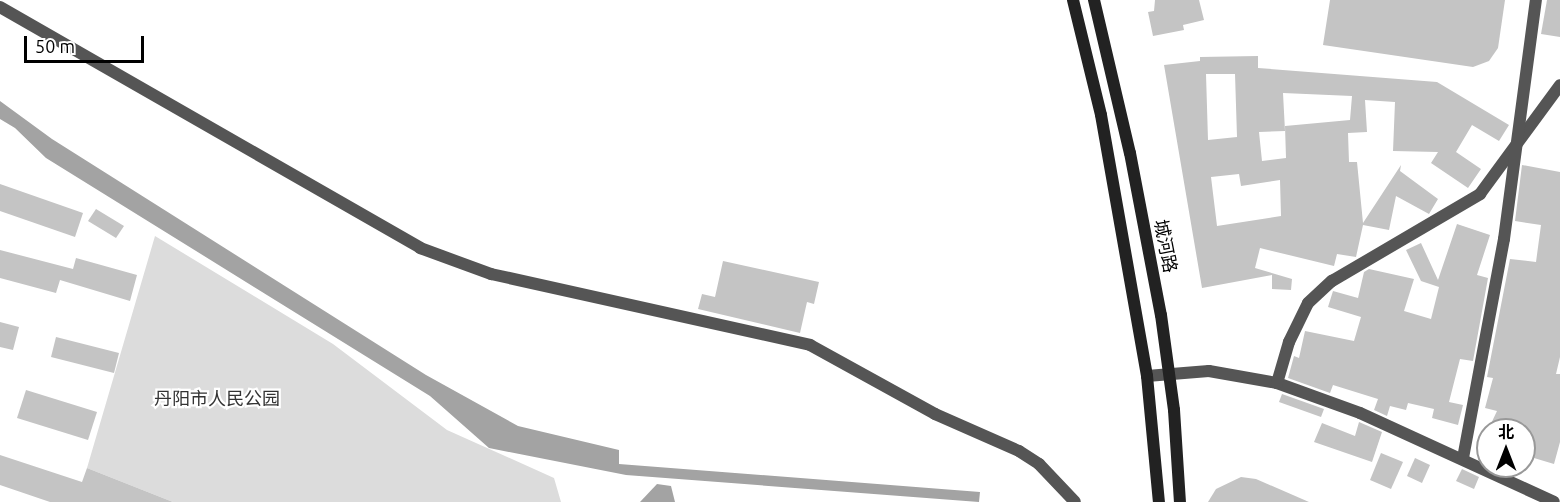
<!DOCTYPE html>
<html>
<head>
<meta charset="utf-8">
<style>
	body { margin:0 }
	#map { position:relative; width:1560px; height:502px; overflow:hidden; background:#fff; font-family:Ubuntu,"Noto Sans SC",sans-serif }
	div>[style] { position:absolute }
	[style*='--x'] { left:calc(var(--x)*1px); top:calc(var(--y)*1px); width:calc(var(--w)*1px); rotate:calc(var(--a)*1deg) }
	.green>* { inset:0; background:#dcdcdc }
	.water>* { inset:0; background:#a3a3a3 }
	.building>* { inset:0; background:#c4c4c4 }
	.street>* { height:12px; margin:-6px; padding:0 6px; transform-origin:6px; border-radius:6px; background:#555 }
	.secondary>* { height:12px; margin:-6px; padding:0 6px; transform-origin:6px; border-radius:6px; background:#222 }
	span { translate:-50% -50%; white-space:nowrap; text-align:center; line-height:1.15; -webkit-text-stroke:4.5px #fff; paint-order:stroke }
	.street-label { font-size:18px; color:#000 }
	.park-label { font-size:18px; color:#333 }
	.north { position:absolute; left:1476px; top:418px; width:60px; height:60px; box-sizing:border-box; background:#fff; border:2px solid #999; border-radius:50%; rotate:0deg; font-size:16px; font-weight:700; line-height:24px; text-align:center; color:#000 }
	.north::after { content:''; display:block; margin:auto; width:21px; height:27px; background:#000; clip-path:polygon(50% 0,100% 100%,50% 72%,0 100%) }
	.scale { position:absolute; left:24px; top:36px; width:120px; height:27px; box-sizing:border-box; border:3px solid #000; border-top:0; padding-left:8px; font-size:18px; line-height:21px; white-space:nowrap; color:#000; -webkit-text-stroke:4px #fff; paint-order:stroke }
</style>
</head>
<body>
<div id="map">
	<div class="green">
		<i style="clip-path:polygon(155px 236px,333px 344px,447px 430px,554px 478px,561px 502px,173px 502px,87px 468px)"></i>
	</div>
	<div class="water">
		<i style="clip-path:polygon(0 101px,52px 139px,426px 375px,518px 426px,619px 450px,619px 464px,980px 492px,979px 502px,626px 475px,489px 448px,430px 396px,46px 158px,15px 128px,0 119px)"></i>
		<i style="clip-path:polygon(657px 484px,671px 486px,675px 502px,640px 502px)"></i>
	</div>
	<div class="building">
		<i style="clip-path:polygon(1155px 0,1199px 0,1204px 20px,1183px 25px,1184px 30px,1153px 36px,1148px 12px,1154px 11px)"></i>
		<i style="clip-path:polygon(1330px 0,1505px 0,1498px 48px,1489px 61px,1473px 67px,1323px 45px)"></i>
		<i style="clip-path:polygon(1547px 0,1560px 0,1560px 37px,1541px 34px)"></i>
		<i style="clip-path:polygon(evenodd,1258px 56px,1258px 68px,1437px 82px,1509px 125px,1499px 141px,1472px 125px,1456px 152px,1481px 169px,1468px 188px,1431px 163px,1438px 152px,1393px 151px,1395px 102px,1365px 100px,1367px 132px,1348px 133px,1349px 162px,1357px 162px,1363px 223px,1401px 165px,1400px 171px,1438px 199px,1429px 214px,1396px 196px,1389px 230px,1363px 225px,1356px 257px,1337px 254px,1334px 266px,1260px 248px,1255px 268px,1292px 279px,1291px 290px,1272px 289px,1272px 275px,1202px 288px,1164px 65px,1200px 61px,1200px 57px,1258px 56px,1206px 74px,1235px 74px,1237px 137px,1208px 140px,1206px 74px,1258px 56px,1283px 93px,1352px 96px,1350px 120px,1285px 126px,1286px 158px,1262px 161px,1259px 132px,1285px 131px,1283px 93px,1258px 56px,1239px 174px,1241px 186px,1280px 180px,1281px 216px,1217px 226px,1211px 177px,1239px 174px)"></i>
		<i style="clip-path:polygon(1522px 165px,1560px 172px,1560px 357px,1556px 374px,1560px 374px,1560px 442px,1554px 464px,1524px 455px,1524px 430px,1488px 430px,1497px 411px,1485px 408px,1493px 378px,1487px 377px,1510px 259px,1536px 262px,1541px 225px,1515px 221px)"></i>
		<i style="clip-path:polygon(0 184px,83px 213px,75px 237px,0 211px)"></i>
		<i style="clip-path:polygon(96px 209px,124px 226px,116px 238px,88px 221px)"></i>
		<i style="clip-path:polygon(1457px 224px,1490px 235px,1477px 275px,1488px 278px,1473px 361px,1460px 359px,1449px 402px,1463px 405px,1458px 425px,1432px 418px,1434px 409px,1408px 403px,1406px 410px,1390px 406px,1387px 416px,1374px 410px,1378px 399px,1333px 385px,1330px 393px,1288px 378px,1294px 356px,1299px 358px,1305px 331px,1354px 341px,1361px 317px,1328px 307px,1333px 291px,1358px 298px,1364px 272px,1369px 269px,1414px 279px,1404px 311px,1431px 319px,1439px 287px,1421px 281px,1406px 250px,1421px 243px,1438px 280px)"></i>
		<i style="clip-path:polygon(0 250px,73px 269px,76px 258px,137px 275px,130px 301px,60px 280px,56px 293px,0 278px)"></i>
		<i style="clip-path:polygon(723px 261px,819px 282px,814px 304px,807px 302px,800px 333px,698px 309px,702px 294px,715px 297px)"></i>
		<i style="clip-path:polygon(0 322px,19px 327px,13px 350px,0 347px)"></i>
		<i style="clip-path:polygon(56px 337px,119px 353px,114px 373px,51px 357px)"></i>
		<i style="clip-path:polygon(26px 390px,97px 412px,88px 440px,17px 418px)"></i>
		<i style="clip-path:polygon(1282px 394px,1324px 409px,1321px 417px,1279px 402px)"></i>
		<i style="clip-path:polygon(1359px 422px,1382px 432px,1372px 462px,1314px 442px,1322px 423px,1355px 436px)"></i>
		<i style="clip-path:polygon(1381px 453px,1403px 462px,1391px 489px,1370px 480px)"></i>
		<i style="clip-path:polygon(0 455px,82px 482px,87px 468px,173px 502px,50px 502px,0 485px)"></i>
		<i style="clip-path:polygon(1415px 458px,1430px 465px,1422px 483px,1407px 476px)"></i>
		<i style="clip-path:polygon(1462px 469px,1479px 477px,1474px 489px,1456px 481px)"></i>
		<i style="clip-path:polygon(1241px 477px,1256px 479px,1309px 502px,1208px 502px,1216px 489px)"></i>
	</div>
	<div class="street">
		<i style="--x:0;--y:7;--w:484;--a:29.8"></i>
		<i style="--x:420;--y:248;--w:76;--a:20.1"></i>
		<i style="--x:491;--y:274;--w:327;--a:12.5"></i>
		<i style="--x:810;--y:345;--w:143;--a:28.9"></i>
		<i style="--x:935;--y:414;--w:92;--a:23.8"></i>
		<i style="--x:1019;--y:451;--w:24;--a:33"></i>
		<i style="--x:1039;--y:464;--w:52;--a:46.5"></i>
		<i style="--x:1147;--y:376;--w:62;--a:-4.6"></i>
		<i style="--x:1209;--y:371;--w:69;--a:10"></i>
		<i style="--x:1277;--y:383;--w:88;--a:19.9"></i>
		<i style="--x:1360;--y:413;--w:213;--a:24.6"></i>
		<i style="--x:1277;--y:383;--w:43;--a:-73.7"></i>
		<i style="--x:1289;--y:342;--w:43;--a:-64"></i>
		<i style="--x:1308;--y:303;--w:33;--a:-43"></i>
		<i style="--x:1332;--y:281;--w:172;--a:-30.4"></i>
		<i style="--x:1480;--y:194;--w:135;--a:-53.7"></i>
		<i style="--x:1463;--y:458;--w:223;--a:-79.4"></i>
		<i style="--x:1504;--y:239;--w:241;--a:-82.4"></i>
	</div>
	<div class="secondary">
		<i style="--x:1073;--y:0;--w:118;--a:76.3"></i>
		<i style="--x:1101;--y:115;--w:265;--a:80"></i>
		<i style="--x:1147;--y:376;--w:127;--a:84.6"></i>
		<i style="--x:1094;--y:0;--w:157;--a:76.8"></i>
		<i style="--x:1130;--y:153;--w:165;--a:79.2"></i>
		<i style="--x:1161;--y:315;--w:96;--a:82.2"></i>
		<i style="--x:1174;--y:410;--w:92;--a:86.3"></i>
	</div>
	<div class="street-label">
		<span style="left:1166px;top:246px;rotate:79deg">城河路</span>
	</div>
	<div class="park-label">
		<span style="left:217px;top:398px">丹阳市人民公园</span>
	</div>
	<div class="north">北</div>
	<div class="scale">50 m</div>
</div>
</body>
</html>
